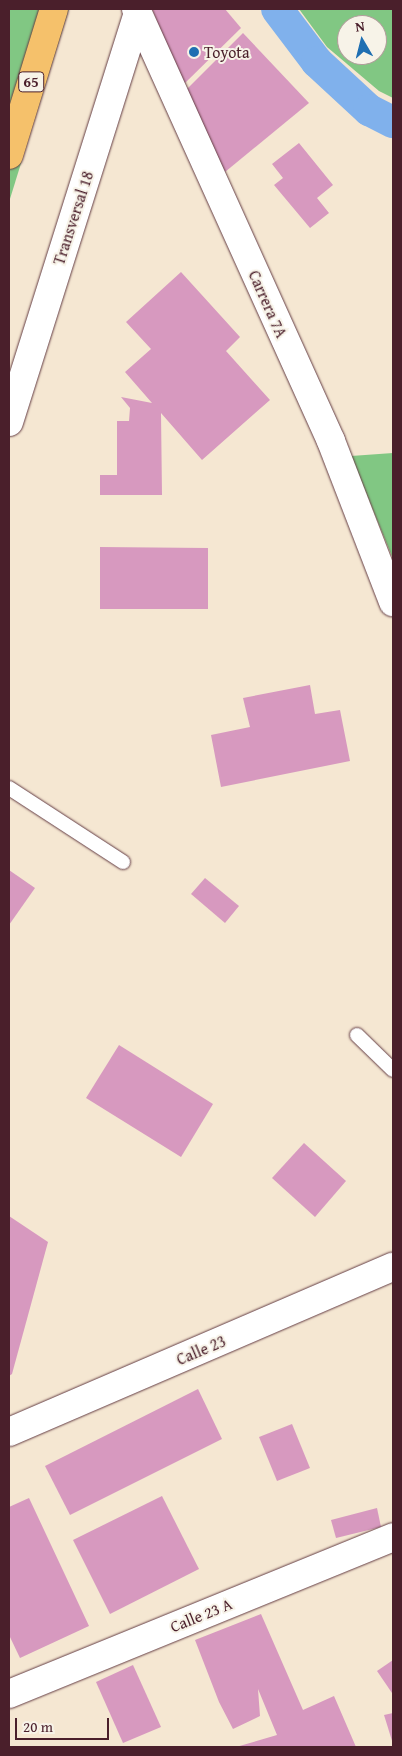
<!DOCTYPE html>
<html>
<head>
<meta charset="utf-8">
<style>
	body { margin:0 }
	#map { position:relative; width:402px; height:1756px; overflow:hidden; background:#f5e7d2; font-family:"Gentium Book Plus",serif }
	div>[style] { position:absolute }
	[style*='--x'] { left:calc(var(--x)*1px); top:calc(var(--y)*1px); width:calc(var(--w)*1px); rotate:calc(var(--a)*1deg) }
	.green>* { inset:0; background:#81c783 }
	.canal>* { height:32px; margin:-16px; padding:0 16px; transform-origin:16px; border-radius:16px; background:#80b1ec }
	.building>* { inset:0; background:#d799bf }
	.roads { filter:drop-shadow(0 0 1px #643d44) drop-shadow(0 0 1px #643d44) }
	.service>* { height:14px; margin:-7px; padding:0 7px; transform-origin:7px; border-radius:7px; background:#fff }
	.minor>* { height:28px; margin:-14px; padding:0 14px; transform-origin:14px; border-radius:14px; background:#fff }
	.primary>* { height:28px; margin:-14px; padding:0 14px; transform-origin:14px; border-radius:14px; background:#f5c16b }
	.dots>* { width:14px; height:14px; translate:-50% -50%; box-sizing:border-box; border:2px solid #f7f3e8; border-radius:50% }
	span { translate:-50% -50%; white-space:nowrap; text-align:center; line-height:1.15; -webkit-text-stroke:4px #f7f3e8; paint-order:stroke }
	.shield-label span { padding:1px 4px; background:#f7f3e8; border:1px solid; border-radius:4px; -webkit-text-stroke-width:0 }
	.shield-label { font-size:15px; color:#4a1f2b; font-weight:700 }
	.poi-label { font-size:16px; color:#4a1f2b }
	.left { translate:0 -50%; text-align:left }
	.street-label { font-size:16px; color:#4a1f2b }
	.frame { position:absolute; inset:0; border:10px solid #4a1f2b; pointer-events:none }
	.north { position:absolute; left:337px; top:15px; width:50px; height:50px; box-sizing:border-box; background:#f7f3e8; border:1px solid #b29e9c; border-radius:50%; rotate:352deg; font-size:14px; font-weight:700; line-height:20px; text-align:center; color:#4a1f2b }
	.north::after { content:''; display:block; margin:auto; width:18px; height:22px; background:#1f6fb2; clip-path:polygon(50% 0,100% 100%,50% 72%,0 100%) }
	.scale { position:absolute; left:15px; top:1718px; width:94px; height:22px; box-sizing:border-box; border:2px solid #4a1f2b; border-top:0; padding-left:6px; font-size:15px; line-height:18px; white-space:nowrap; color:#4a1f2b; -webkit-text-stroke:4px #f7f3e8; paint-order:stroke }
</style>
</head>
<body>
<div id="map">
	<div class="green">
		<i style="clip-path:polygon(9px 9px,69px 9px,9px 202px)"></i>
		<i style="clip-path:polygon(evenodd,299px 9px,393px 9px,393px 98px,379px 91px,327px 47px,299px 9px,347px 25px,377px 25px,377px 55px,347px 55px,347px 25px)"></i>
		<i style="clip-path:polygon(393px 453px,393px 559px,351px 456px)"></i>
	</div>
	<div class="canal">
		<i style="--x:277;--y:9;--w:66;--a:53"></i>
		<i style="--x:317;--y:62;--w:71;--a:42.7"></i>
		<i style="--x:369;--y:110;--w:27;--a:27"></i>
	</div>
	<div class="building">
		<i style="clip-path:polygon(152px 9px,225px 9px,241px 28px,183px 85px)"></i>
		<i style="clip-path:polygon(243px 33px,309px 103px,225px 172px,186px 90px)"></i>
		<i style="clip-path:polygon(299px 143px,333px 185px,317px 198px,329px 213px,310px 228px,274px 185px,283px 178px,272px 164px)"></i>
		<i style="clip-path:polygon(181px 272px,240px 337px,226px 351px,270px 400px,202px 460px,161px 413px,162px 495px,100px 495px,100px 475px,117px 475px,117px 421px,129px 421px,130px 408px,121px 397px,152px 403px,125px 372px,151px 349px,126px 322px)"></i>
		<i style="clip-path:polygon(100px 547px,208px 548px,208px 609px,100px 609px)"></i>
		<i style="clip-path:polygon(310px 685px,315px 714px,340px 710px,350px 761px,221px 787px,211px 735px,250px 727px,243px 698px)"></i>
		<i style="clip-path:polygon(9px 870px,35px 888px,9px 925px)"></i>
		<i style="clip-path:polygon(205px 878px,239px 906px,225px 923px,191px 894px)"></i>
		<i style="clip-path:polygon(119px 1045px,213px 1104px,181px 1157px,86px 1098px)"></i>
		<i style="clip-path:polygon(304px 1143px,346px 1181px,315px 1217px,272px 1178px)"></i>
		<i style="clip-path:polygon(9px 1216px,48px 1242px,12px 1374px,9px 1376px)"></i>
		<i style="clip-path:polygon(198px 1389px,222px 1439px,70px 1515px,45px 1466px)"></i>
		<i style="clip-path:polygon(292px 1424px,310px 1468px,277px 1481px,259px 1437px)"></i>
		<i style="clip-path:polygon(162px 1496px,199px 1569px,110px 1614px,73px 1540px)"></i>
		<i style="clip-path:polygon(29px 1498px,89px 1626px,20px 1658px,9px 1635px,9px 1507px)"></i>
		<i style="clip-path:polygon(377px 1508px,381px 1527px,336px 1538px,331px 1520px)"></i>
		<i style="clip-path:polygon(261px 1614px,303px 1710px,334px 1696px,356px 1747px,236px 1747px,277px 1735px,258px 1689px,260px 1716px,233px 1729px,219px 1702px,195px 1640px)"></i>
		<i style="clip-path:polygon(393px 1660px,393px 1692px,392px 1693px,377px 1671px)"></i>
		<i style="clip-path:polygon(133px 1665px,161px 1727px,123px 1743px,96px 1682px)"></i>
		<i style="clip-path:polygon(393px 1713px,393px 1744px,384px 1715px)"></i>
	</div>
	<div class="roads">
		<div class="service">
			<i style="--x:9;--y:788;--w:136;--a:33"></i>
			<i style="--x:357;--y:1035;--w:50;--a:44.2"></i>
		</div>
		<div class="minor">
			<i style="--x:136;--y:9;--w:474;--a:65.7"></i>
			<i style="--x:331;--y:441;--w:173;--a:68.9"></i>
			<i style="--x:9;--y:422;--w:427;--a:-72.5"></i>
			<i style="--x:9;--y:1432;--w:418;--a:-23.3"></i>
			<i style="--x:9;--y:1694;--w:415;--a:-22.2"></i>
		</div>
		<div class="primary">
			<i style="--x:9;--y:155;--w:153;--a:-72.9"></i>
		</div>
	</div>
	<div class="dots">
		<i style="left:194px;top:52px;background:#1f6fb2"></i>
	</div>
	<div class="shield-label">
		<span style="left:31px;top:82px">65</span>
	</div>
	<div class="poi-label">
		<span class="left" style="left:204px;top:52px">Toyota</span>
	</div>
	<div class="street-label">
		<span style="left:73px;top:218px;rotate:-72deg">Transversal 18</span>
		<span style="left:268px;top:304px;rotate:66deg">Carrera 7A</span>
		<span style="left:201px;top:1350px;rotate:-23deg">Calle 23</span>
		<span style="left:201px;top:1615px;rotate:-22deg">Calle 23 A</span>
	</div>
	<div class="frame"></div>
	<div class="north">N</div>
	<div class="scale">20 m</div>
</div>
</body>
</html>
